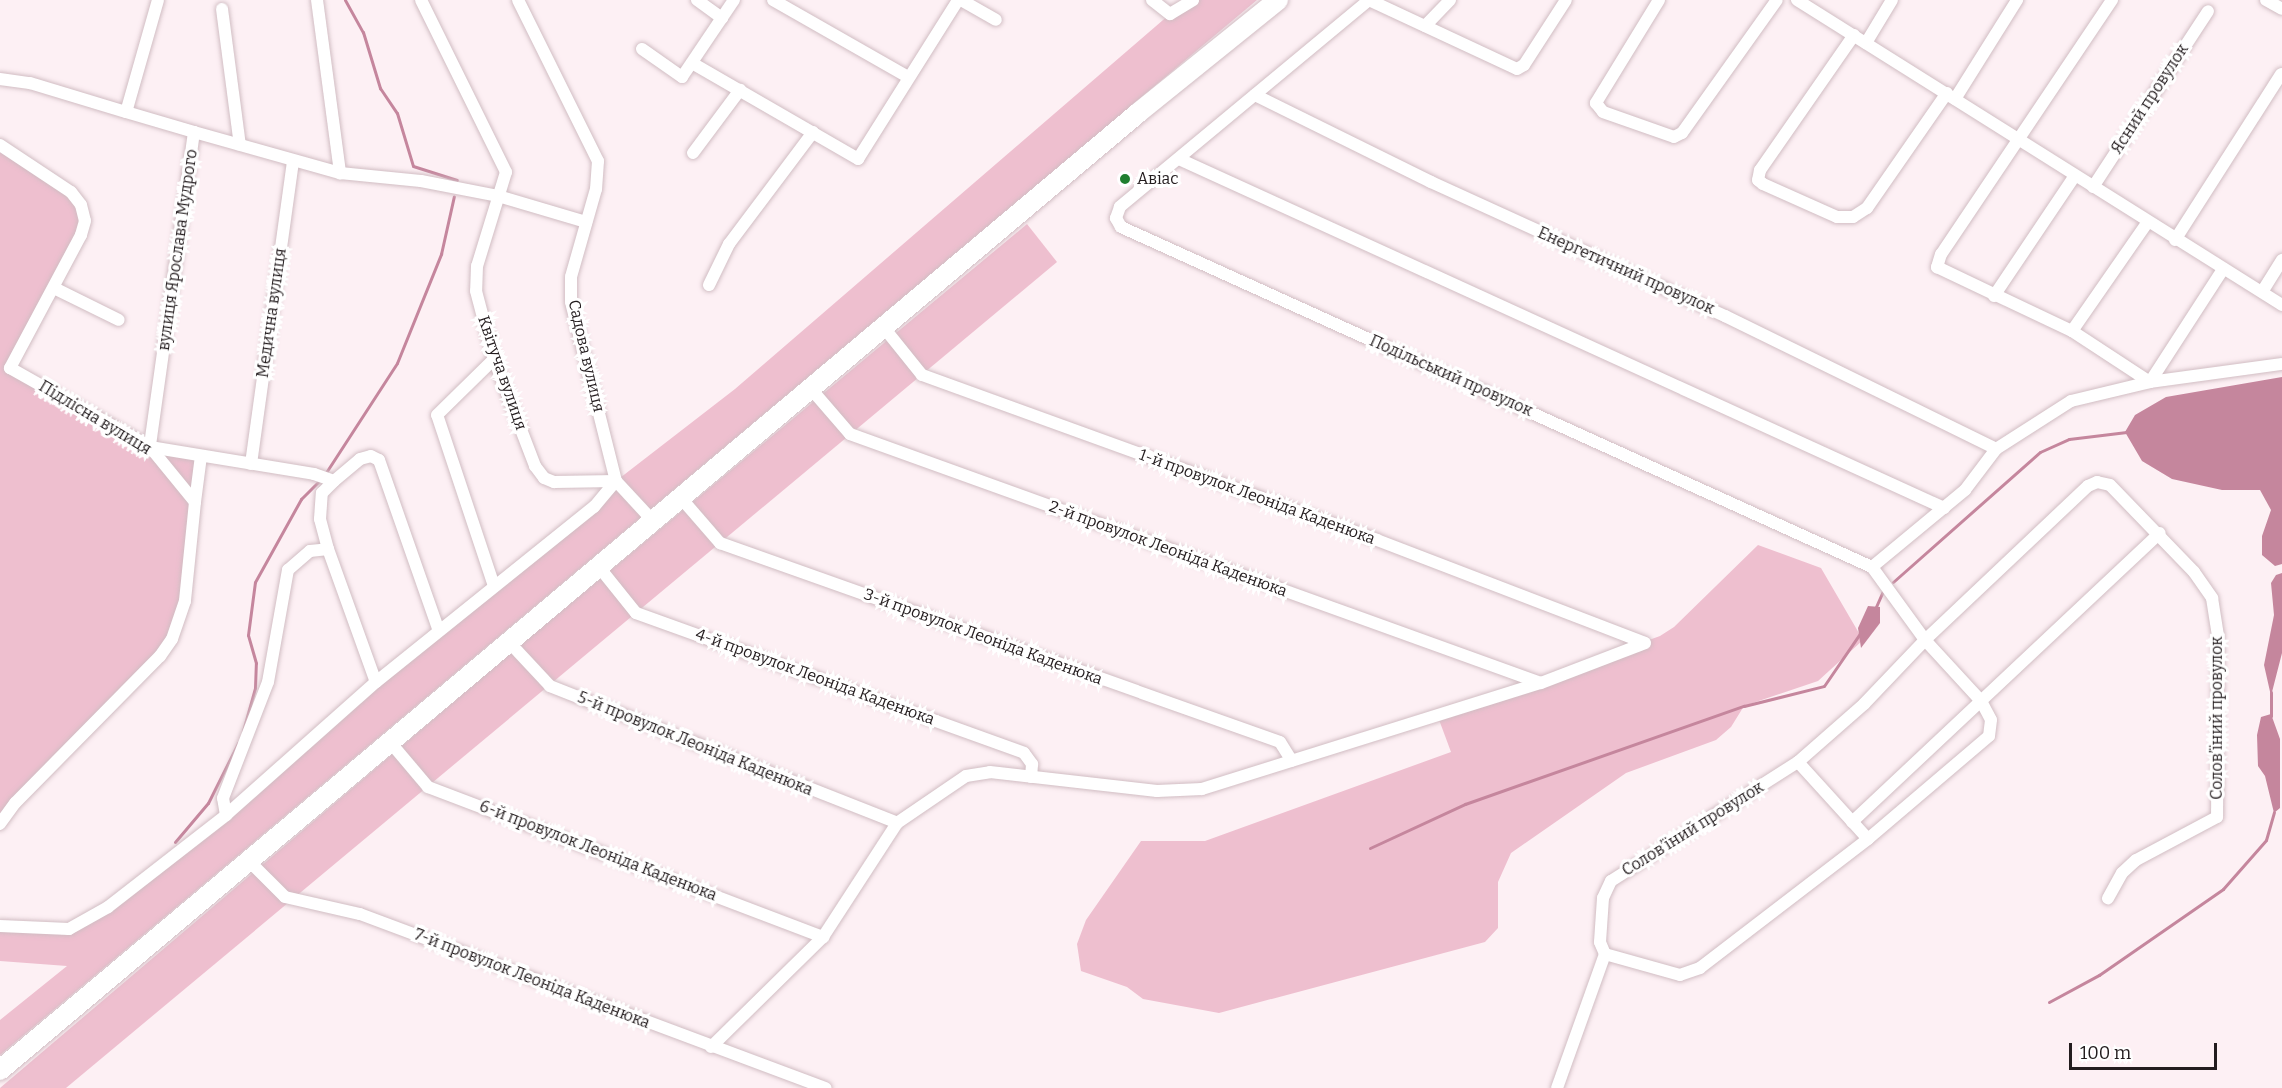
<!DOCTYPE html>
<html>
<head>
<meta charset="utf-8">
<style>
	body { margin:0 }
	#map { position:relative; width:2282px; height:1088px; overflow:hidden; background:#fdf0f4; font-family:Bitter,serif }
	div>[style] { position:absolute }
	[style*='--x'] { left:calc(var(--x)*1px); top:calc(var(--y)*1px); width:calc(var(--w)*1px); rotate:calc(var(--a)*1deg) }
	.green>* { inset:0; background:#eebfcf }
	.water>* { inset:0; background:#c5869d }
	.stream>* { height:3px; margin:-1.5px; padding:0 1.5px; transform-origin:1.5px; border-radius:1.5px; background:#c5869d }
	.roads { filter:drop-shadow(0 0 2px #d1bdc3) drop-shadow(0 0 2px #d1bdc3) }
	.minor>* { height:12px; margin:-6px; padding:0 6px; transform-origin:6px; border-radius:6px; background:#fff }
	.trunk>* { height:20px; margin:-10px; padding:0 10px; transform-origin:10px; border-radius:10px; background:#fff }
	.dots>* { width:16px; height:16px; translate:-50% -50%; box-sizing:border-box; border:3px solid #fff; border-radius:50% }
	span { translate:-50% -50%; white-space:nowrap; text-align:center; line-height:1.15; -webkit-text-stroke:6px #fff; paint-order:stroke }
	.street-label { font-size:16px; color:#231c1e }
	.poi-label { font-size:16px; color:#231c1e }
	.left { translate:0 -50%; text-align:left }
	.scale { position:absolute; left:2069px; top:1043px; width:148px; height:27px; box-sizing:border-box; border:3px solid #231c1e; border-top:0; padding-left:8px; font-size:18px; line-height:21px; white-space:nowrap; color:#231c1e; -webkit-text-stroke:4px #fff; paint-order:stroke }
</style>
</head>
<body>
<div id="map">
	<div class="green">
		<i style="clip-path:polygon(1193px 0,1257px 0,0 1055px,0 1020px,67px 966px,0 961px,0 927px,69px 929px,108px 906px,616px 481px,735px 389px,1170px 14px)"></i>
		<i style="clip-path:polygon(0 145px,71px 192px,85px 221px,10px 368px,150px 447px,201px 456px,188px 580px,172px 639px,0 824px)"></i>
		<i style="clip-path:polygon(1027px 224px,1057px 262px,66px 1088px,0 1088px,516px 649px)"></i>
		<i style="clip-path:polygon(1758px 545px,1821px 568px,1863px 640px,1818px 681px,1744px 706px,1731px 727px,1716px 740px,1626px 773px,1511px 853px,1498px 882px,1498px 928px,1485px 942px,1219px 1013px,1143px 999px,1127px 987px,1081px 971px,1077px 944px,1086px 920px,1141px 841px,1205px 841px,1451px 752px,1438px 717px,1660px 636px,1674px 627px)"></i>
	</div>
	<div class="water">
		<i style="clip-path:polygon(2282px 377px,2282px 564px,2275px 566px,2262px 555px,2262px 536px,2271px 510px,2260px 490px,2222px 490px,2172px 479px,2142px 461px,2125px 432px,2135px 415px,2166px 397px)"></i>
		<i style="clip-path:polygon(2282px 573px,2282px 653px,2271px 696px,2264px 665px,2274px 615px,2271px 583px,2276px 575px)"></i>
		<i style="clip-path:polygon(1868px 606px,1880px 607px,1880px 623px,1861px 648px,1858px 628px)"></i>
		<i style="clip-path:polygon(2271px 714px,2280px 739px,2280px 808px,2274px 813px,2265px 776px,2258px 766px,2257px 735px,2261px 717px)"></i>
	</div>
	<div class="stream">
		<i style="--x:345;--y:0;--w:37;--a:61"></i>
		<i style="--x:363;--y:32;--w:59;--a:73.1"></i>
		<i style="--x:380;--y:88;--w:30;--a:56"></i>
		<i style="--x:397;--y:113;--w:55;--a:73.2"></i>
		<i style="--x:413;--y:166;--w:46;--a:17.7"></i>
		<i style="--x:325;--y:474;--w:132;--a:-57"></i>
		<i style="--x:397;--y:363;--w:118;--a:-68"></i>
		<i style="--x:441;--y:254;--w:59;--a:-77.4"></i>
		<i style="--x:1893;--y:582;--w:196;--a:-41.5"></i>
		<i style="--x:2040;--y:452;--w:32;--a:-24"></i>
		<i style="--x:2069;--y:439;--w:58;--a:-6.9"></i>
		<i style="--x:1875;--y:609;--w:20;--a:-66"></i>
		<i style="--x:2271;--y:692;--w:24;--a:90"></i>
		<i style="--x:243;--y:731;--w:45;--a:-74.4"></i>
		<i style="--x:255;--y:688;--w:25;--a:-88"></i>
		<i style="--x:256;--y:663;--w:29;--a:-106"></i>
		<i style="--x:248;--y:635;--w:53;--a:-82.5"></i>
		<i style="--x:255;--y:582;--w:95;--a:-61"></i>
		<i style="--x:301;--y:499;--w:28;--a:-45"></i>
		<i style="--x:175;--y:842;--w:51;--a:-49.8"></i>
		<i style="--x:208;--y:803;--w:67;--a:-63.4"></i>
		<i style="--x:1370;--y:848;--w:105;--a:-24.9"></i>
		<i style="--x:1465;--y:804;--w:296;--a:-19.4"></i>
		<i style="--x:1744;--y:706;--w:82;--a:-14"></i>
		<i style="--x:1824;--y:686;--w:65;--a:-55.6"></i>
		<i style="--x:2049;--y:1002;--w:57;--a:-28.4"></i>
		<i style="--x:2099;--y:975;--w:151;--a:-34.7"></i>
		<i style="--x:2223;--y:889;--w:65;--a:-48.7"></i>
		<i style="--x:2266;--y:840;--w:29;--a:-74"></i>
	</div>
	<div class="roads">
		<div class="minor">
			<i style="--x:158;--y:0;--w:116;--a:105.9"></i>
			<i style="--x:126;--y:112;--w:71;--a:16.4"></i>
			<i style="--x:194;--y:132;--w:318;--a:98"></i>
			<i style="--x:150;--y:447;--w:166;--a:9.3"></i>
			<i style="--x:314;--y:474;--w:21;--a:19"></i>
			<i style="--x:334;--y:481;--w:34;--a:-40"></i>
			<i style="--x:360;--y:459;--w:11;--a:-15"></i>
			<i style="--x:371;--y:456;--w:9;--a:27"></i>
			<i style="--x:379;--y:460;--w:181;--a:70.7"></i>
			<i style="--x:317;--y:0;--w:175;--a:82.4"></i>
			<i style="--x:421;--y:0;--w:192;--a:63.7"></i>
			<i style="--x:506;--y:172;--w:98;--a:107.1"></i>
			<i style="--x:477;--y:266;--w:25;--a:92"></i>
			<i style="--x:476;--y:291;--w:70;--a:75.2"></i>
			<i style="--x:494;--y:359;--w:115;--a:69"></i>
			<i style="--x:535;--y:466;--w:15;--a:53"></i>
			<i style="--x:544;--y:478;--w:11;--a:22"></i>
			<i style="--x:554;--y:482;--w:62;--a:-0.9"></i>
			<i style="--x:518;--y:0;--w:180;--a:63.6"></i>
			<i style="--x:598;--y:161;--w:28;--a:94"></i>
			<i style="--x:596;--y:189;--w:91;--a:105.9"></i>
			<i style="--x:571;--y:277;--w:25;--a:90"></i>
			<i style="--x:571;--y:302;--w:185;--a:75.9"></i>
			<i style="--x:616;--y:481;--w:54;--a:47.2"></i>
			<i style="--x:697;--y:0;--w:31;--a:36"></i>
			<i style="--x:773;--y:0;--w:155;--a:29.7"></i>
			<i style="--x:961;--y:0;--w:40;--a:29.7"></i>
			<i style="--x:1152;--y:0;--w:23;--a:38"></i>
			<i style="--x:1170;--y:14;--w:27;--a:-31"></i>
			<i style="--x:1369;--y:0;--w:324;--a:140.3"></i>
			<i style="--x:1120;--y:207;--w:12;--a:110"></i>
			<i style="--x:1116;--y:218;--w:10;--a:61"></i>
			<i style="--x:1121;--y:227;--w:824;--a:24.36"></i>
			<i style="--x:1872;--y:567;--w:90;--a:54"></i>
			<i style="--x:1925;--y:640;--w:83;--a:47.4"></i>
			<i style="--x:1981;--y:701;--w:21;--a:62"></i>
			<i style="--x:1991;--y:720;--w:16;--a:97"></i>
			<i style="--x:1989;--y:736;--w:159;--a:139.6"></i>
			<i style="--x:1868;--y:839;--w:212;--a:142.5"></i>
			<i style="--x:1700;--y:968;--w:21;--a:161"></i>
			<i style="--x:1680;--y:975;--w:78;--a:-164.4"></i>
			<i style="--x:1605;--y:954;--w:13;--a:-113"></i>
			<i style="--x:1600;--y:942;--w:44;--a:-86.1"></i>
			<i style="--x:1603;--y:898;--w:19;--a:-65"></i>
			<i style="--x:1611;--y:881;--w:222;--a:-32.5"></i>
			<i style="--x:1798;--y:762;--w:88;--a:-41.3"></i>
			<i style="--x:1864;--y:704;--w:88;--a:-46.4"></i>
			<i style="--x:1925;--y:640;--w:224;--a:-43.4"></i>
			<i style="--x:2088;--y:486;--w:10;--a:-24"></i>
			<i style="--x:2097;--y:482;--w:13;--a:13"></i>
			<i style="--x:2110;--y:485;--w:121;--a:46"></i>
			<i style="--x:2194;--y:572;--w:32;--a:55"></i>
			<i style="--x:2212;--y:598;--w:37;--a:81"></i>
			<i style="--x:2218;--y:635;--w:182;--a:90.3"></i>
			<i style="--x:2217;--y:817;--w:92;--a:152"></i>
			<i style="--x:2136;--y:860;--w:19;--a:137"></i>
			<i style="--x:2122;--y:873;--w:29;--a:119"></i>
			<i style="--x:1369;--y:0;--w:163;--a:25"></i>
			<i style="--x:1517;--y:69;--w:8;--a:-30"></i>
			<i style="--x:1524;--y:65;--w:77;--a:-57.1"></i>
			<i style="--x:1659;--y:0;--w:121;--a:121.5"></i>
			<i style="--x:1596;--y:103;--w:11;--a:52"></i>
			<i style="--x:1603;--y:112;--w:75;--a:19.4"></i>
			<i style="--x:1674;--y:137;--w:9;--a:-27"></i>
			<i style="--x:1682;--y:133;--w:163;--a:-54.5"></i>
			<i style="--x:1797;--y:0;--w:573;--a:32.16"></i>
			<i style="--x:2112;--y:0;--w:306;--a:123.9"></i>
			<i style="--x:1941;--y:254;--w:14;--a:107"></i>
			<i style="--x:1937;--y:267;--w:149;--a:25.4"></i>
			<i style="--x:2072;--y:331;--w:93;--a:33.2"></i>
			<i style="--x:2150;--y:382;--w:135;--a:-57.1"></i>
			<i style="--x:2266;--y:0;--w:18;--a:29"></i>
			<i style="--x:222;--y:9;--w:137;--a:82.5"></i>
			<i style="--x:1425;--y:26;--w:36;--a:-46"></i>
			<i style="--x:1854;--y:35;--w:165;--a:124.8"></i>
			<i style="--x:1760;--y:170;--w:10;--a:101"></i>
			<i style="--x:1758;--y:180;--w:6;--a:39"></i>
			<i style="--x:1763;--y:184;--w:81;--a:24"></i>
			<i style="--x:1837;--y:217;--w:16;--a:0"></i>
			<i style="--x:1853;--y:217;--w:17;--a:-33"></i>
			<i style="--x:1867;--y:208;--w:140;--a:-55.2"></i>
			<i style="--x:1866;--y:43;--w:50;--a:-58.8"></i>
			<i style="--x:642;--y:49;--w:49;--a:35"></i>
			<i style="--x:682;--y:77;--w:93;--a:-56"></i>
			<i style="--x:692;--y:63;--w:192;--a:30"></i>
			<i style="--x:858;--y:159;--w:188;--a:-57.8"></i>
			<i style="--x:0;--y:79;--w:30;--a:8"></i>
			<i style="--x:30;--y:83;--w:100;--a:16.8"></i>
			<i style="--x:1255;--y:95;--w:196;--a:26.3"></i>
			<i style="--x:1431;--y:182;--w:323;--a:24.5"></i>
			<i style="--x:1725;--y:316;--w:302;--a:26.1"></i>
			<i style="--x:1955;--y:99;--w:117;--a:-57.9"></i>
			<i style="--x:194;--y:132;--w:152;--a:15.7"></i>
			<i style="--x:340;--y:173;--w:81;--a:5.6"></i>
			<i style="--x:421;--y:181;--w:78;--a:11"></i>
			<i style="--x:498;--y:196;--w:92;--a:16.5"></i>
			<i style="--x:0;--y:145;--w:85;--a:33.5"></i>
			<i style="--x:71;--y:192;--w:16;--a:52"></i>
			<i style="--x:81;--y:205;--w:16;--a:76"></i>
			<i style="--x:85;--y:221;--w:15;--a:106"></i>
			<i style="--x:81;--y:235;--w:151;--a:118.1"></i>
			<i style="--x:10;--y:368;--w:161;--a:29.4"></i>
			<i style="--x:150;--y:447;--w:71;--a:50.7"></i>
			<i style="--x:195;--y:502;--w:100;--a:95.8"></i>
			<i style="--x:185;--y:601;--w:40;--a:108.9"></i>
			<i style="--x:172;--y:639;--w:21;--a:125"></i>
			<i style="--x:160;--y:656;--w:206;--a:134.6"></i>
			<i style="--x:15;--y:803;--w:26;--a:126"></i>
			<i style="--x:693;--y:153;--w:79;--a:-53.3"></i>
			<i style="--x:1179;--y:159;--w:841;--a:24.52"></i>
			<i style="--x:2093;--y:187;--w:210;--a:-56.8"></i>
			<i style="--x:2175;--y:240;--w:197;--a:-57.4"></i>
			<i style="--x:709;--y:285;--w:46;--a:-64"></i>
			<i style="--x:729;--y:244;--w:140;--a:-53.1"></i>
			<i style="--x:54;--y:288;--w:72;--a:26.2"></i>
			<i style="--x:2262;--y:292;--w:38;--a:-58"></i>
			<i style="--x:1994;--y:296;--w:143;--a:-56.1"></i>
			<i style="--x:885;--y:329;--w:59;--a:51.2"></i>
			<i style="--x:922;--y:375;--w:484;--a:19.9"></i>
			<i style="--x:1377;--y:540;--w:287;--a:21"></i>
			<i style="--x:2072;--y:331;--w:131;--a:-55.2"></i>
			<i style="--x:812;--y:390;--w:58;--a:49.2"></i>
			<i style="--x:850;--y:434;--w:734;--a:19.82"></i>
			<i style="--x:251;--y:464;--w:305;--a:-82.1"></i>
			<i style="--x:681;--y:498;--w:60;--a:49.1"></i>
			<i style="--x:720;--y:543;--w:594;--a:19.56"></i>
			<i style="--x:1280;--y:742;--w:22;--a:58"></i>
			<i style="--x:195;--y:502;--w:46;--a:-82.6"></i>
			<i style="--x:328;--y:549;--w:31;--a:-105"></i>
			<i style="--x:320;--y:519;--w:26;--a:-86"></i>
			<i style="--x:322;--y:493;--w:17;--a:-45"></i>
			<i style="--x:599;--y:567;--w:59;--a:51.2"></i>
			<i style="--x:636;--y:613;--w:412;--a:19.8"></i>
			<i style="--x:1024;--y:753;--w:14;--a:54"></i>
			<i style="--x:1032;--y:764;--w:13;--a:94"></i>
			<i style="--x:1872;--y:567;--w:121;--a:-39.6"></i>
			<i style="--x:1965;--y:490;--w:51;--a:-52.9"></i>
			<i style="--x:1996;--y:449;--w:89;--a:-32.6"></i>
			<i style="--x:2071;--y:401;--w:81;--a:-13.5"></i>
			<i style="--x:2150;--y:382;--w:133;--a:-7.8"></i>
			<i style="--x:494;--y:586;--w:180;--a:-108.4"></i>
			<i style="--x:437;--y:415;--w:80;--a:-44.5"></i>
			<i style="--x:509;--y:642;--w:60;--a:47"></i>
			<i style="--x:550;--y:686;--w:373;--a:21.5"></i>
			<i style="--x:390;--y:742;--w:59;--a:49.8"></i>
			<i style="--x:428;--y:787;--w:423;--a:20.8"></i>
			<i style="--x:1798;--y:762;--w:104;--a:47.7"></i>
			<i style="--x:226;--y:815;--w:17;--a:-100"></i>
			<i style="--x:223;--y:798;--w:124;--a:-68.8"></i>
			<i style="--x:268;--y:682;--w:114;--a:-79.9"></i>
			<i style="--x:288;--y:570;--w:29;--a:-41"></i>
			<i style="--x:310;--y:551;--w:18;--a:-6"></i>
			<i style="--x:328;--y:549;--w:141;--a:70.2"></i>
			<i style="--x:1852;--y:822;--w:422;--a:-43.2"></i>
			<i style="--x:248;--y:860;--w:52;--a:45"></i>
			<i style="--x:285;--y:897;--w:77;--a:12.8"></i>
			<i style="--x:360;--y:914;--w:497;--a:20.5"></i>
			<i style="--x:0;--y:926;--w:69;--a:2.5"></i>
			<i style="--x:69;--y:929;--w:45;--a:-29.4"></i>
			<i style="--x:108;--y:907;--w:150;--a:-37.9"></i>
			<i style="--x:226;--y:815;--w:200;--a:-41.6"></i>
			<i style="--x:376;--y:682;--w:280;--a:-38.8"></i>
			<i style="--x:594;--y:507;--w:34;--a:-50"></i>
			<i style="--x:711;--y:1047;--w:157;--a:-44.5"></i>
			<i style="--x:823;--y:937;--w:136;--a:-57"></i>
			<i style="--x:897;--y:823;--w:83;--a:-34.3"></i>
			<i style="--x:966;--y:776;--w:24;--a:-9"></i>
			<i style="--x:990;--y:772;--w:168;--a:6.5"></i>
			<i style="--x:1157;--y:791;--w:45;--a:-2.5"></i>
			<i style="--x:1202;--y:789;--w:355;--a:-17.4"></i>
			<i style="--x:1541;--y:683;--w:111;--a:-21"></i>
			<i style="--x:1557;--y:1088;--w:142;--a:-70.3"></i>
		</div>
		<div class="trunk">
			<i style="--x:0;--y:1070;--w:1487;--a:-40.06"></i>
			<i style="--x:1138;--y:113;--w:180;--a:-38.9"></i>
		</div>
	</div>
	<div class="dots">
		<i style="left:1125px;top:179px;background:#207e2f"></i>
	</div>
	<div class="street-label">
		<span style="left:2150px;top:99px;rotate:-57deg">Ясний провулок</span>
		<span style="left:178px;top:250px;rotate:-82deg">вулиця Ярослава Мудрого</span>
		<span style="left:1626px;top:271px;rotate:24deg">Енергетичний провулок</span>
		<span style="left:272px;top:313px;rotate:-82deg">Медична вулиця</span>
		<span style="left:586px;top:356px;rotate:77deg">Садова вулиця</span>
		<span style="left:502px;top:373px;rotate:71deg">Квітуча вулиця</span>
		<span style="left:1451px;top:376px;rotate:24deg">Подільський провулок</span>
		<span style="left:95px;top:418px;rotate:31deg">Підлісна вулиця</span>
		<span style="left:1257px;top:497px;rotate:20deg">1-й провулок Леоніда Каденюка</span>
		<span style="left:1168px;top:549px;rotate:20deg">2-й провулок Леоніда Каденюка</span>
		<span style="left:983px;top:637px;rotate:20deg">3-й провулок Леоніда Каденюка</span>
		<span style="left:815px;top:677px;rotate:20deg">4-й провулок Леоніда Каденюка</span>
		<span style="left:2217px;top:718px;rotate:-90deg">Соловʼїний провулок</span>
		<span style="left:695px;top:744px;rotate:22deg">5-й провулок Леоніда Каденюка</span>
		<span style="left:1693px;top:829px;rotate:-32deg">Соловʼїний провулок</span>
		<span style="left:598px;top:851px;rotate:21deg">6-й провулок Леоніда Каденюка</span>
		<span style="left:532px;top:979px;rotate:21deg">7-й провулок Леоніда Каденюка</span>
	</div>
	<div class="poi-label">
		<span class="left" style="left:1137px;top:179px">Авіас</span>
	</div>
	<div class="scale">100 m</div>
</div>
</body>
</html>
